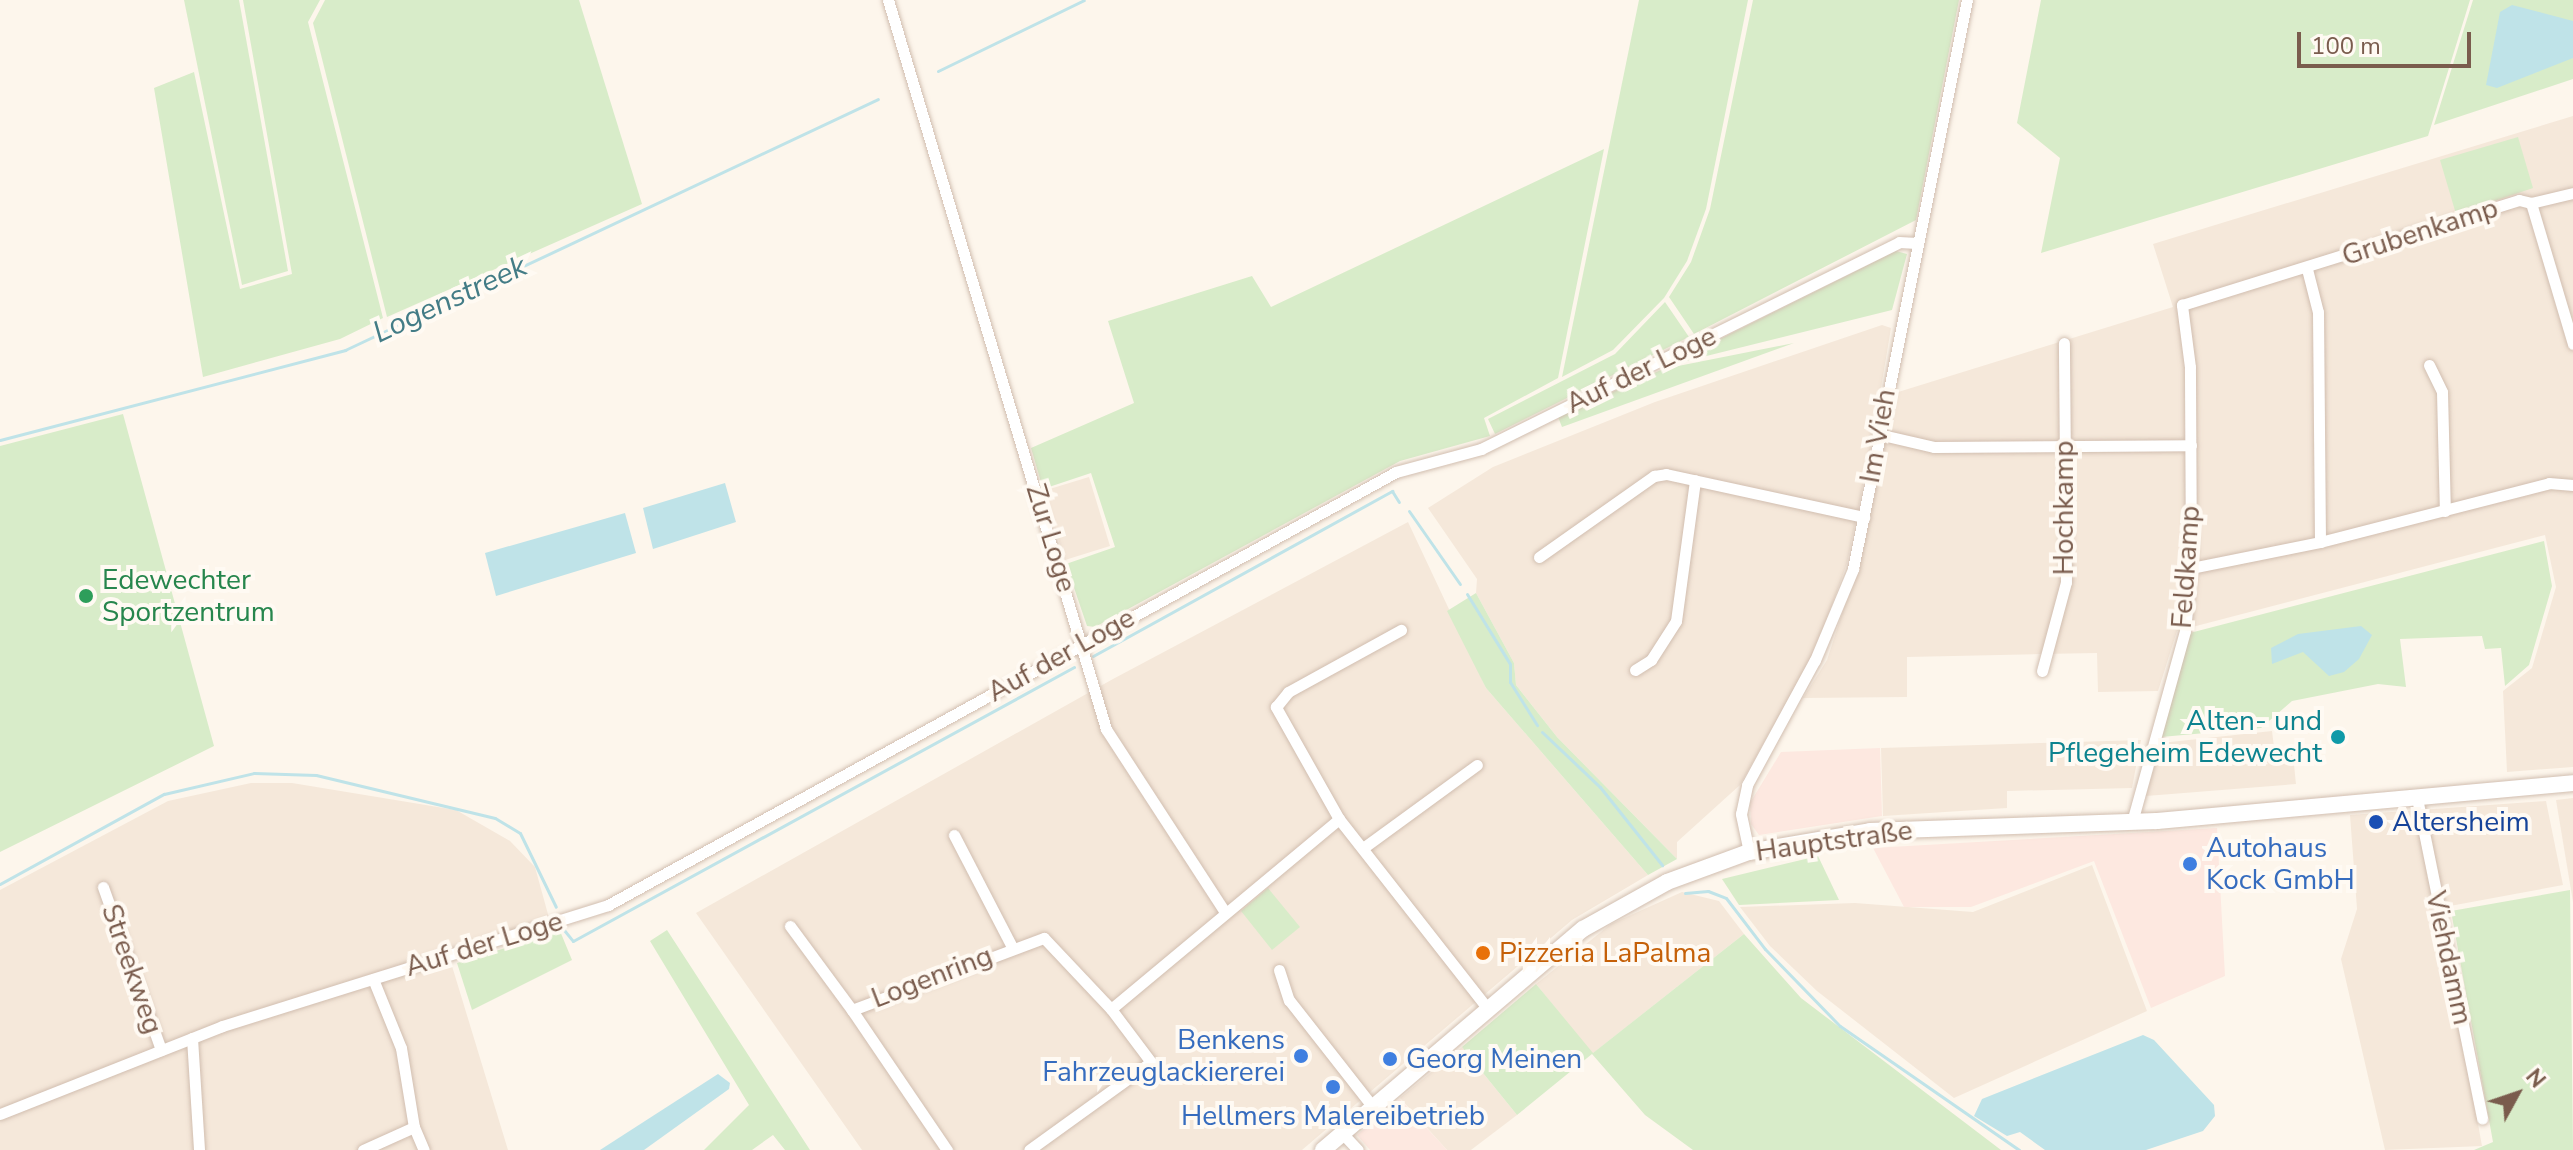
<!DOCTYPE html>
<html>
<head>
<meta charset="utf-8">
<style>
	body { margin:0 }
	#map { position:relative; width:2573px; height:1150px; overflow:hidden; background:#fdf6ec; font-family:"Nunito Sans",sans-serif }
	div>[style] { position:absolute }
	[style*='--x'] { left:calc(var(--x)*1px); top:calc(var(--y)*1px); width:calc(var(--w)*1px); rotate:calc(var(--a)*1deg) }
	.residential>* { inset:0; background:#f5e8da }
	.commercial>* { inset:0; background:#fde8e0 }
	.green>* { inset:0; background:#d8ecc9 }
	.water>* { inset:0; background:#bfe3e8 }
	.stream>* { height:3px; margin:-1.5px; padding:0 1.5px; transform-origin:1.5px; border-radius:1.5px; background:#bfe3e8 }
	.roads { filter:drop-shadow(0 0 2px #d1beb0) drop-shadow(0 0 2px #d1beb0) }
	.minor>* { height:11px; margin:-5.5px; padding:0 5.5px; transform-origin:5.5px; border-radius:5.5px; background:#fff }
	.secondary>* { height:16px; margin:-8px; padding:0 8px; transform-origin:8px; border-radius:8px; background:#fff }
	.dots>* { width:22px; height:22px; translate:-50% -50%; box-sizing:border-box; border:4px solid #fffaf3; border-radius:50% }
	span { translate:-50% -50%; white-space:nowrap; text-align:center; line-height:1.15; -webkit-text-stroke:8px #fffaf3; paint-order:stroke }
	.street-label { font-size:28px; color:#7a5c4d }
	.leisure-label { font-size:28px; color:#27864d }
	.left { translate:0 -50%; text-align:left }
	.culture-label { font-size:28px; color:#0d838f }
	.right { translate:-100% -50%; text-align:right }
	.transit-label { font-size:28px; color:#164399 }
	.shop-label { font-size:28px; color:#366cbe }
	.food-label { font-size:28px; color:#c56008 }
	.water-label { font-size:30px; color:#437c86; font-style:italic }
	.north { position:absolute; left:2477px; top:1054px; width:80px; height:80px; -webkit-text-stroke:6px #fffaf3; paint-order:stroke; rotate:50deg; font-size:22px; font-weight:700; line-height:32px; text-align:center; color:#7a5c4d }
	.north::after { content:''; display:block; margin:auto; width:28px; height:36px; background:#7a5c4d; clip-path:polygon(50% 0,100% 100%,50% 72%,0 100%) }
	.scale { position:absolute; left:2297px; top:32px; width:174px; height:36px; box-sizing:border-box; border:4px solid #7a5c4d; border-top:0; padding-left:10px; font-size:24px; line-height:28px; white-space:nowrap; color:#7a5c4d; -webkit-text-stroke:6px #fffaf3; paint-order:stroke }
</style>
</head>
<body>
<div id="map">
	<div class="residential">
		<i style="clip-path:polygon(2573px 116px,2573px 767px,2507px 772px,2503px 691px,2532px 668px,2556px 587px,2545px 535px,2177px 631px,2158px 691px,2098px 692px,2097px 653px,2042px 654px,1907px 657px,1907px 697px,1803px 698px,1827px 660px,1856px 571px,1895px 393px,2173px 307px,2153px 244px)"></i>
		<i style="clip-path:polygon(1882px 325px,1891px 328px,1873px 436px,1847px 563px,1816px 650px,1740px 785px,1677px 842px,1677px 859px,1557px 737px,1516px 685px,1514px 663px,1476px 593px,1477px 579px,1428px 508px,1493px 467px,1655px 402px)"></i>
		<i style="clip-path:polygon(1089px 477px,1110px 546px,1065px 560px,1043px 491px)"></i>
		<i style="clip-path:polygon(1408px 522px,1486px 688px,1648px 875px,1572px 920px,1302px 1150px,862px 1150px,696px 913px,1113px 679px)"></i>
		<i style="clip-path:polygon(2272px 731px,2275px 755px,2293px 755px,2296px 784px,2146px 796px,2161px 743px)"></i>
		<i style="clip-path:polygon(2141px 740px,2132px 788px,2007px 791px,2007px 808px,1883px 816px,1881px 748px)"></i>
		<i style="clip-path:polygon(251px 783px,292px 783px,456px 810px,510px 841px,535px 867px,549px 918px,445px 958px,452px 966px,508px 1150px,0 1150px,0 890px,168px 801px)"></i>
		<i style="clip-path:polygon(2573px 798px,2573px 902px,2556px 800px)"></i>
		<i style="clip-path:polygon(2546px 801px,2563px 885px,2439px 908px,2482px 1146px,2385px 1150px,2341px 959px,2357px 909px,2350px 815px)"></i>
		<i style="clip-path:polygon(2092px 865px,2147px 1011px,1954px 1098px,1817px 991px,1770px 946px,1740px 907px,1855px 903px,1973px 912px)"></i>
		<i style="clip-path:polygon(1682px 892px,1719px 901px,1744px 934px,1592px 1054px,1536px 984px,1611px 924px)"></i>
		<i style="clip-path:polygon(1462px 1047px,1517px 1115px,1471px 1150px,1447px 1150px,1400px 1098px)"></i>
	</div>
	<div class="commercial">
		<i style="clip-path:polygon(1880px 748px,1882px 816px,1759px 835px,1751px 824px,1750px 803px,1781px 752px)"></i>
		<i style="clip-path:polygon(2217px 828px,2225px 976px,2151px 1008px,2094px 861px,1971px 907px,1904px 907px,1873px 848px)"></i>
		<i style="clip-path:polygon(1400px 1099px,1447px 1150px,1370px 1150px,1357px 1135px)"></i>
	</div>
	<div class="green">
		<i style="clip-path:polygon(184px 0,239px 0,288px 271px,242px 285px)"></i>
		<i style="clip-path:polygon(243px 0,320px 0,308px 22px,383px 318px,340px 339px,203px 377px,154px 88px,194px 72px,240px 289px,292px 274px)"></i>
		<i style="clip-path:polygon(325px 0,579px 0,642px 204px,387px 317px,313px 23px)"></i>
		<i style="clip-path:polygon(1639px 0,1748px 0,1706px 209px,1687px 261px,1664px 298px,1613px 350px,1562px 377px)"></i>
		<i style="clip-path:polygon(1753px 0,1959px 0,1916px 220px,1694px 334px,1669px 297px,1691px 262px,1710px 209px)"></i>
		<i style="clip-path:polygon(2041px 0,2470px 0,2428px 136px,2041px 253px,2060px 158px,2017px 123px)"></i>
		<i style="clip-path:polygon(2473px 0,2573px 0,2573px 79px,2434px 125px)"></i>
		<i style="clip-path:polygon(2518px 137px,2533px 188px,2456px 214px,2440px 160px)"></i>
		<i style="clip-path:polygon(1604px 149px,1558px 378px,1484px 418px,1490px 436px,1400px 461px,1095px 627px,1087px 626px,1066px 564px,1115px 547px,1091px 473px,1043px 489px,1031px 448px,1134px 403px,1108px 321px,1252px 276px,1271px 307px)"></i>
		<i style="clip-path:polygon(1896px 251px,1907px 254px,1892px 310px,1666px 366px)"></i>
		<i style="clip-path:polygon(1665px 302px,1689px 337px,1495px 434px,1488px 419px,1615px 354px)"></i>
		<i style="clip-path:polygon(1794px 343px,1562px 427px,1558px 417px,1663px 369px)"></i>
		<i style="clip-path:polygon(123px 414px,214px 746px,0 852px,0 446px)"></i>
		<i style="clip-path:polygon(2544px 541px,2552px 586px,2529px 665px,2505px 686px,2501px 648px,2485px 649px,2482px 636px,2400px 639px,2406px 687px,2378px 684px,2292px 701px,2261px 728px,2161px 737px,2186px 634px)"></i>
		<i style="clip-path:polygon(1476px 593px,1514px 663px,1516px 685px,1557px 737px,1677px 859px,1648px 875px,1486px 688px,1447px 611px)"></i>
		<i style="clip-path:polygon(1818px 856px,1839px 900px,1739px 905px,1722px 879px)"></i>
		<i style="clip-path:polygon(1268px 888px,1300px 927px,1272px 950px,1241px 911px)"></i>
		<i style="clip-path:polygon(2570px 890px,2573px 1150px,2474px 1150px,2493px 1142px,2451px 911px)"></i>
		<i style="clip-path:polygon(667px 930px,810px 1150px,785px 1150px,773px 1135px,752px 1150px,704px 1150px,749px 1105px,650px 941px)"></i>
		<i style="clip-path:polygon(560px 931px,572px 960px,472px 1010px,457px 963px)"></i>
		<i style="clip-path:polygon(1744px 934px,1801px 998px,2001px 1150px,1693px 1150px,1645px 1115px,1592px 1054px,1517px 1115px,1462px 1047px,1536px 984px,1593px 1053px)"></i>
	</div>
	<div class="water">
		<i style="clip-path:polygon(2512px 5px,2573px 21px,2573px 58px,2497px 88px,2486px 85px,2500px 12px)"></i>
		<i style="clip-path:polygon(725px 483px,736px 522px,653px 549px,643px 508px)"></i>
		<i style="clip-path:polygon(625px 513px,636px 553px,496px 596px,485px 553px)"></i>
		<i style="clip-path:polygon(2361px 626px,2372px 635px,2359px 659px,2344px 672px,2329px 676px,2303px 652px,2272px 664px,2271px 648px,2298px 634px)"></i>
		<i style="clip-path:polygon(2143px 1035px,2154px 1040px,2214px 1105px,2215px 1116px,2203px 1131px,2146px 1150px,2045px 1150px,2020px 1132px,2007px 1136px,1974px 1116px,1982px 1099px)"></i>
		<i style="clip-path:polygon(718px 1074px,730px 1083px,729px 1089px,644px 1150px,600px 1150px)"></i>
	</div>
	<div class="stream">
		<i style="--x:938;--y:71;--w:162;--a:-25.9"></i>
		<i style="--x:0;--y:440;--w:357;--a:-14.6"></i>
		<i style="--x:345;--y:350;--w:589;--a:-25.22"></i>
		<i style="--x:1409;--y:511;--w:89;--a:55.1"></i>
		<i style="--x:1467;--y:594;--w:82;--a:58.4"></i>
		<i style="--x:1510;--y:664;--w:18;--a:90"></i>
		<i style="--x:1510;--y:682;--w:51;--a:57.9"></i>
		<i style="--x:1093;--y:656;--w:342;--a:-28.9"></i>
		<i style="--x:1392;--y:491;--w:13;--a:58"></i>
		<i style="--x:1542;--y:732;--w:80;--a:43.5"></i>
		<i style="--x:1600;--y:787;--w:100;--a:51.5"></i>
		<i style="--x:0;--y:884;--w:187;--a:-28.8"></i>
		<i style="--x:164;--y:794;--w:92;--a:-13.1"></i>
		<i style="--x:254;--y:773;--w:62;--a:1.8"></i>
		<i style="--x:316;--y:775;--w:184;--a:13.5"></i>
		<i style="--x:495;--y:818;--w:29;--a:31"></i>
		<i style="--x:520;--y:833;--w:82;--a:64.1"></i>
		<i style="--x:1685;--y:893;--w:23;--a:-5"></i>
		<i style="--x:1708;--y:891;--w:19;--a:21"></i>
		<i style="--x:1726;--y:898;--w:64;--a:52.6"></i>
		<i style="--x:1765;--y:949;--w:107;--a:45.8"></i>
		<i style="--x:1840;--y:1026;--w:218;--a:34.7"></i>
		<i style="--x:564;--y:930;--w:14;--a:51"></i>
		<i style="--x:573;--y:941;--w:571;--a:-28.67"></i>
	</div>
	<div class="roads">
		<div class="minor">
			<i style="--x:888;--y:0;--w:761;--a:73.35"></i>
			<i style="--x:1106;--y:729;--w:217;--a:57"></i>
			<i style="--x:2531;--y:203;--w:43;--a:-13.4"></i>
			<i style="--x:2307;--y:269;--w:44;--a:75.7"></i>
			<i style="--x:2318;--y:312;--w:230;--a:89.5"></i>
			<i style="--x:2429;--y:365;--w:30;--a:64"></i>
			<i style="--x:2442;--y:392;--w:119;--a:88.6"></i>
			<i style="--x:1878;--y:434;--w:57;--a:13.1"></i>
			<i style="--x:1934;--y:447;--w:257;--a:-0.4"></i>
			<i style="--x:1539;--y:557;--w:141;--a:-35.2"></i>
			<i style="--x:1654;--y:476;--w:12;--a:-9"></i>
			<i style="--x:1666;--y:474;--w:203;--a:12.3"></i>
			<i style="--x:2191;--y:568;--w:132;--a:-11.4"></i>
			<i style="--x:2320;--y:542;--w:236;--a:-14.4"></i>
			<i style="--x:2549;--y:483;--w:24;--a:5"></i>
			<i style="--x:1635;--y:670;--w:19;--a:-32"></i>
			<i style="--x:1651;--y:660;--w:46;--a:-57.3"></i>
			<i style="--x:1676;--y:621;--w:142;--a:-82.3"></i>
			<i style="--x:2042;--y:671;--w:92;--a:-74.9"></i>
			<i style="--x:2066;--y:582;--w:239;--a:-90.5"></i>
			<i style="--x:2417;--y:798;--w:327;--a:78.5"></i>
			<i style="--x:1339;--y:819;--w:129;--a:-119.4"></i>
			<i style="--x:1276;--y:707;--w:19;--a:-51"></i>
			<i style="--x:1288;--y:692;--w:129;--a:-28.8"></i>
			<i style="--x:2132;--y:822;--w:198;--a:-74.5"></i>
			<i style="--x:2185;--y:631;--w:63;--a:-84.6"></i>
			<i style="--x:2191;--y:568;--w:201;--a:-90.3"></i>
			<i style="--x:2190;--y:367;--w:63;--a:-97.4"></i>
			<i style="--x:2182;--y:305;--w:353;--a:-17.3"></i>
			<i style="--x:2519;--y:200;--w:12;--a:14"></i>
			<i style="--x:2531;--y:203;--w:147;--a:73.4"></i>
			<i style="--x:954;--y:835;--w:126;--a:62.6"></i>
			<i style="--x:1363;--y:848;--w:141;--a:-36.1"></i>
			<i style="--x:1749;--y:852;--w:39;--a:-102"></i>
			<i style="--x:1741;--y:814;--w:30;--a:-78"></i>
			<i style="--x:1747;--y:785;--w:142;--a:-61.5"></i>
			<i style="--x:1815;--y:660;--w:99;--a:-67.3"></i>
			<i style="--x:1853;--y:569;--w:580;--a:-78.67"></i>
			<i style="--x:103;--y:887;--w:173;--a:70.4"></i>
			<i style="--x:790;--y:926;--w:104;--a:53.6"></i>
			<i style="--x:1279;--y:970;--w:32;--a:72"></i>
			<i style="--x:1289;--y:1000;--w:135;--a:51.9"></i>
			<i style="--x:373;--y:979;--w:74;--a:67.9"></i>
			<i style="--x:401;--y:1048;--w:80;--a:80.7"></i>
			<i style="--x:414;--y:1127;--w:25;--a:67"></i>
			<i style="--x:1111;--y:1009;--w:297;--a:-39.8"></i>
			<i style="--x:1339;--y:819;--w:240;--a:51.9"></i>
			<i style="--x:192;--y:1038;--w:112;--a:86.4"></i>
			<i style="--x:0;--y:1114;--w:239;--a:-21.6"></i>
			<i style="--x:222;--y:1026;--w:405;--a:-17.4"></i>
			<i style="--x:608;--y:905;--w:899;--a:-28.79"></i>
			<i style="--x:1396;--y:472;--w:88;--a:-15.1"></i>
			<i style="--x:1481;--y:449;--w:466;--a:-26.3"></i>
			<i style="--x:1899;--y:242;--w:18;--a:3"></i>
			<i style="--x:1342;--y:1133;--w:23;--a:47"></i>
			<i style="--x:363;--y:1150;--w:56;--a:-24.3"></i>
			<i style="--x:947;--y:1150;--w:169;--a:-124.2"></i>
			<i style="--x:852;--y:1010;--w:205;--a:-20.6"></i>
			<i style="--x:1044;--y:938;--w:98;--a:46.7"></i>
			<i style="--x:1111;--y:1009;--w:66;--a:53"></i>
			<i style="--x:1151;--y:1062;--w:150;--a:144.2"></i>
		</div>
		<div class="secondary">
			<i style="--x:1323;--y:1150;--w:341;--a:-40.4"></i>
			<i style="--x:1583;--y:929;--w:96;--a:-29.2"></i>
			<i style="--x:1667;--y:882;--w:87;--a:-20.1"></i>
			<i style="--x:1749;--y:852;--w:123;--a:-9.8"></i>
			<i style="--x:1870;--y:831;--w:287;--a:-2"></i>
			<i style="--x:2157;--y:821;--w:418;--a:-5.2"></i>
		</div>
	</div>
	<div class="dots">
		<i style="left:86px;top:596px;background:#2e9e5b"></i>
		<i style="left:2338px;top:737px;background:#0f9aa8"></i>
		<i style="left:2376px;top:822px;background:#1a4fb4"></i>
		<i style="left:2190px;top:864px;background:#3f7fe0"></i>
		<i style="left:1483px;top:953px;background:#e8710a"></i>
		<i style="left:1301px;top:1056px;background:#3f7fe0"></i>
		<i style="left:1390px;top:1059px;background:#3f7fe0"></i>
		<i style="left:1333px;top:1087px;background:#3f7fe0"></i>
	</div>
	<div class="street-label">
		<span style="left:2420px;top:232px;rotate:-18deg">Grubenkamp</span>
		<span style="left:1641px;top:370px;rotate:-26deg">Auf der Loge</span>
		<span style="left:1878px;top:436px;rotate:-80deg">Im Vieh</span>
		<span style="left:2064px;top:508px;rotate:-90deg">Hochkamp</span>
		<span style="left:1051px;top:538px;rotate:73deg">Zur Loge</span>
		<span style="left:2186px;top:567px;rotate:-86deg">Feldkamp</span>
		<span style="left:1061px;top:655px;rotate:-29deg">Auf der Loge</span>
		<span style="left:1834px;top:841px;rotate:-8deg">Hauptstraße</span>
		<span style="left:484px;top:944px;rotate:-17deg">Auf der Loge</span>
		<span style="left:2449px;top:958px;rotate:78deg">Viehdamm</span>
		<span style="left:132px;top:969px;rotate:71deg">Streekweg</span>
		<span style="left:932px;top:977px;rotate:-21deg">Logenring</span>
	</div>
	<div class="leisure-label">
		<span class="left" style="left:102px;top:596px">Edewechter<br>Sportzentrum</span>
	</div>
	<div class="culture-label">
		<span class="right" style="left:2322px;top:737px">Alten- und<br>Pflegeheim Edewecht</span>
	</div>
	<div class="transit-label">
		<span class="left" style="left:2392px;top:822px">Altersheim</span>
	</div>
	<div class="shop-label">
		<span class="left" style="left:2206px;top:864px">Autohaus<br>Kock GmbH</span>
		<span class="right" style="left:1285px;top:1056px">Benkens<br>Fahrzeuglackiererei</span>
		<span class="left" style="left:1406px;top:1059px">Georg Meinen</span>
		<span style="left:1333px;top:1116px">Hellmers Malereibetrieb</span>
	</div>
	<div class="food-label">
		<span class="left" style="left:1499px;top:953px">Pizzeria LaPalma</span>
	</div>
	<div class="water-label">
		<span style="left:450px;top:300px;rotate:-25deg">Logenstreek</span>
	</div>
	<div class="north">N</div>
	<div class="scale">100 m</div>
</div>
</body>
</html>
